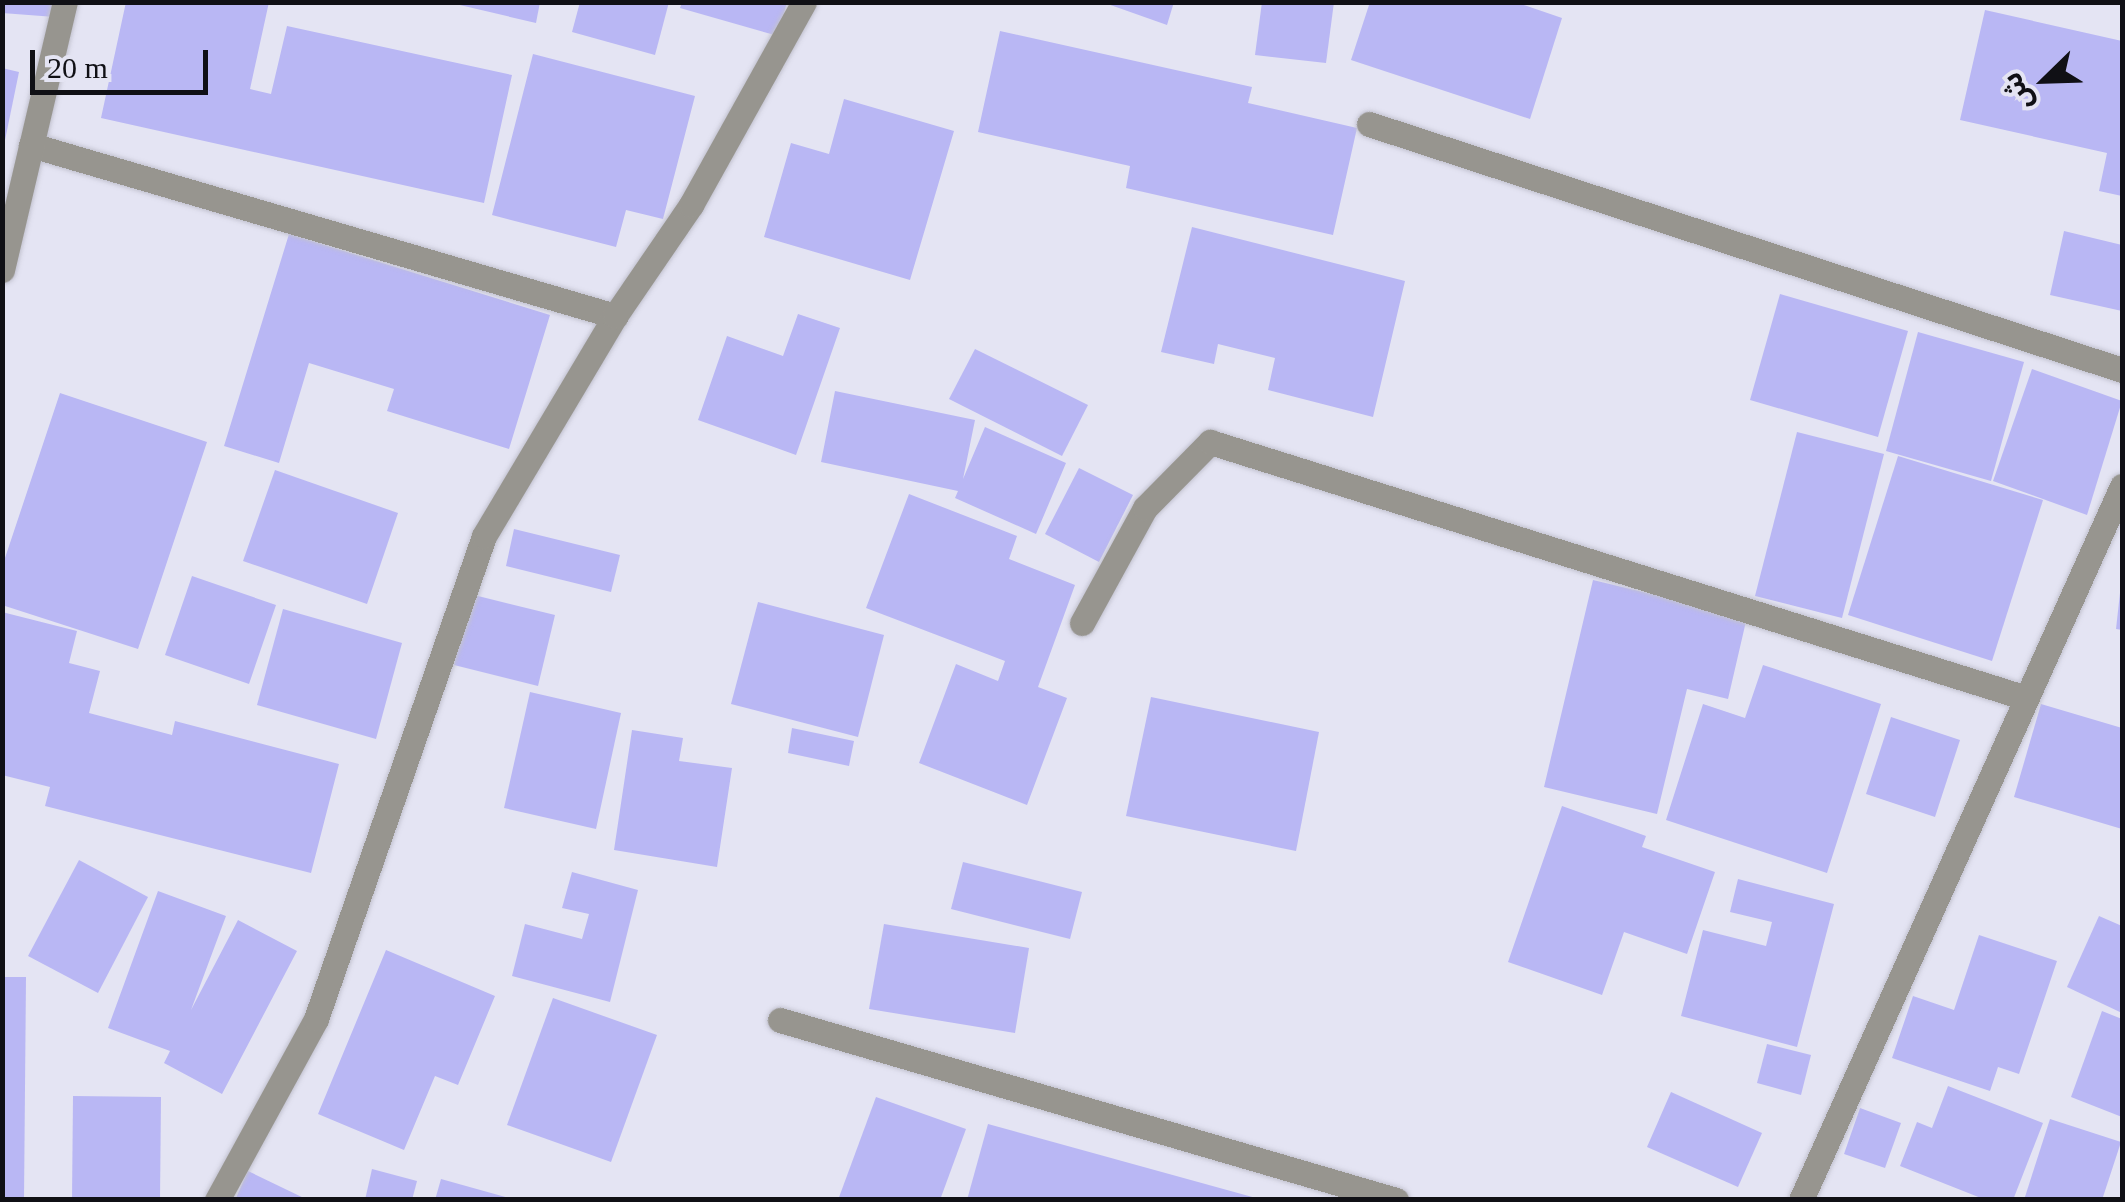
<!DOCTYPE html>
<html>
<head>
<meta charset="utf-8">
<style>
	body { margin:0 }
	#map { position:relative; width:2125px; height:1202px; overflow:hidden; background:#e4e4f3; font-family:"Times New Roman","Noto Sans Arabic",serif }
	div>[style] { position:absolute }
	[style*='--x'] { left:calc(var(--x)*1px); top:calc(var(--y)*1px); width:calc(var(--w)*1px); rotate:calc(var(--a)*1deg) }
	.building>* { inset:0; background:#b9b7f4 }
	.roads { filter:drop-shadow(0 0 2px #c2c2cf) drop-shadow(0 0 2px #c2c2cf) }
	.street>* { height:25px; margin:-12.5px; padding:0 12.5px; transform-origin:12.5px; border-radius:12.5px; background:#97958f }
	span { translate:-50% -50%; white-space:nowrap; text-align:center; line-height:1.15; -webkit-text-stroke:8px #e4e4f3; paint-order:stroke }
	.frame { position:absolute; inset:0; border:5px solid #101015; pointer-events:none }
	.north { position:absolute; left:1995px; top:30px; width:100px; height:100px; -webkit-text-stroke:8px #e4e4f3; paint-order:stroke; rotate:247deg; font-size:28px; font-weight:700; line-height:40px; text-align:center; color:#101015 }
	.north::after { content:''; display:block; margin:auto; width:35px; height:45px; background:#101015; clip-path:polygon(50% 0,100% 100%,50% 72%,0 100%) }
	.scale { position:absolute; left:30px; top:50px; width:178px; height:45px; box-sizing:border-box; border:5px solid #101015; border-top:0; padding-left:12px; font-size:30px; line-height:35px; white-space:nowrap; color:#101015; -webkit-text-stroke:8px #e4e4f3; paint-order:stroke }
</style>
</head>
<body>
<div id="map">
	<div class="building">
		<i style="clip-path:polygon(2px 2px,56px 2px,55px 17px,2px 13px)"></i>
		<i style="clip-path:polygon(126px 2px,269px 2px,250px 89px,271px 94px,287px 26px,512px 75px,484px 203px,101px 118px)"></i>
		<i style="clip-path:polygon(447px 2px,540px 2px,536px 23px)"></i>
		<i style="clip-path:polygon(580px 2px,669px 2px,655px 55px,572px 32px)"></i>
		<i style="clip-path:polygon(682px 2px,787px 2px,778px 36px,680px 8px)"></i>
		<i style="clip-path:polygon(1102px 2px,1174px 2px,1167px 25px)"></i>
		<i style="clip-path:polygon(1262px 2px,1334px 2px,1326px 63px,1255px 55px)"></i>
		<i style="clip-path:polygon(1370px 2px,1515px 2px,1562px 18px,1530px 119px,1351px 60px)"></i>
		<i style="clip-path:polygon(1985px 10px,2122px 41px,2122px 196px,2099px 191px,2107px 153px,1960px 120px)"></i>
		<i style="clip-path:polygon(1000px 31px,1252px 87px,1248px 103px,1357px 128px,1333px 235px,1126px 188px,1130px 166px,978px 132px)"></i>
		<i style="clip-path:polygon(533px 54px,695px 96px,663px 219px,626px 210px,616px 247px,492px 215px)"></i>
		<i style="clip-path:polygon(2px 68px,19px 72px,4px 145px,2px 145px)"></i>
		<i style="clip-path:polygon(844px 99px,954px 131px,910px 280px,764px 237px,791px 143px,829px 154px)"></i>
		<i style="clip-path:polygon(1192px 227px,1405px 281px,1373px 417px,1268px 390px,1275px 358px,1218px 344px,1214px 364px,1161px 352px)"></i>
		<i style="clip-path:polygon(2064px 231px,2122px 245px,2122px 311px,2050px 295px)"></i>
		<i style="clip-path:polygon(289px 234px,550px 315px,509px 449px,387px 411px,394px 389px,309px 363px,279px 463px,224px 446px)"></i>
		<i style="clip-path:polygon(1780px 294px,1908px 331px,1878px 437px,1750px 400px)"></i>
		<i style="clip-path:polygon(798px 314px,840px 328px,796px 455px,698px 420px,727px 336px,783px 356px)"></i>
		<i style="clip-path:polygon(1918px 332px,2024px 362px,1991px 481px,1886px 451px)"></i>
		<i style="clip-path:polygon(975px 349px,1088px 405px,1062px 456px,949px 399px)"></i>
		<i style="clip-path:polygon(2032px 369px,2122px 401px,2087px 515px,1993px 481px)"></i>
		<i style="clip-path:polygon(835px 391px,975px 420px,963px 479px,985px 427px,1066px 463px,1036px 534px,955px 498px,958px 491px,821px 462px)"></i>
		<i style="clip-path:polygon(60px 393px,207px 442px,138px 649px,2px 605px,2px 567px)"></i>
		<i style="clip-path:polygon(1797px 432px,1884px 454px,1842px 618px,1755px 596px)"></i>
		<i style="clip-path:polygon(1898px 456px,2043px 500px,1992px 661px,1848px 615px)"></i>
		<i style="clip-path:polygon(1079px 468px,1133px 495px,1099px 562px,1045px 534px)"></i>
		<i style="clip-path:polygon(275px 470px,398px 513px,367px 604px,243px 561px)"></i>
		<i style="clip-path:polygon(909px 494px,1017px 536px,1009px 559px,1075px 585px,1038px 687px,1067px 698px,1027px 805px,919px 763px,956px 664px,998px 681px,1005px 661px,866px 608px)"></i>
		<i style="clip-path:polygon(514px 529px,620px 555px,611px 592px,506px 566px)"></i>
		<i style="clip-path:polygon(192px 576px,276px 605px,249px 684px,165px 655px)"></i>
		<i style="clip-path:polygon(1593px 580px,1747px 617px,1728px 699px,1687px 689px,1657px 814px,1544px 787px)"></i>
		<i style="clip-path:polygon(2120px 593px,2122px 593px,2122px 630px,2116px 629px)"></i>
		<i style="clip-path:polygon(470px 594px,555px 615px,538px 686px,454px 665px)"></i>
		<i style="clip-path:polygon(758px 602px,884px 635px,858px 737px,731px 704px)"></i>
		<i style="clip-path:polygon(283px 609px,402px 643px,376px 739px,257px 705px)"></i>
		<i style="clip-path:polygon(2px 612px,77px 631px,69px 663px,100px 671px,89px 713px,172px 735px,175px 721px,339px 764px,311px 873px,45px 806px,50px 787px,2px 775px)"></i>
		<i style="clip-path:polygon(1763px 665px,1881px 704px,1827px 873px,1666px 820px,1703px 704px,1745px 718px)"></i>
		<i style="clip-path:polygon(530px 692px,621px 713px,596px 829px,504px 808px)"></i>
		<i style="clip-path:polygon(1151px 697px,1319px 732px,1296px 851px,1126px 816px)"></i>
		<i style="clip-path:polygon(2041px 704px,2122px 728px,2122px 829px,2014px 797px)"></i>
		<i style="clip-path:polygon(1891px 717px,1960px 740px,1935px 817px,1866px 794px)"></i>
		<i style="clip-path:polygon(792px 728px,854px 741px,849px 766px,788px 753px)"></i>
		<i style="clip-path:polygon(632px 730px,683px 738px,679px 761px,732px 768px,717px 867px,614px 850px)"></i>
		<i style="clip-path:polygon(1562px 806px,1646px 836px,1642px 847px,1715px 872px,1687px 954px,1624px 932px,1602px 995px,1508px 962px)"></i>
		<i style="clip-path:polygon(79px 860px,148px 897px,98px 993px,28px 956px)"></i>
		<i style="clip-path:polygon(963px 862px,1082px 892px,1070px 939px,951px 909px)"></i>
		<i style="clip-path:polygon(572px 872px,638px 890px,610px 1002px,512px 976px,525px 924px,582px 939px,589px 914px,562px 908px)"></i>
		<i style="clip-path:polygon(1738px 879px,1834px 904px,1797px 1047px,1681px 1016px,1703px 930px,1766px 946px,1772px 922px,1730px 912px)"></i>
		<i style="clip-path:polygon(158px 891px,226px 916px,191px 1010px,238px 920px,297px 951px,222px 1094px,164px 1063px,170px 1051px,108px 1028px)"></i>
		<i style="clip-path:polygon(2099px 916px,2122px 926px,2122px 1013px,2067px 987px)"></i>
		<i style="clip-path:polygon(884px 924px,1029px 948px,1015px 1033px,869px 1009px)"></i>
		<i style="clip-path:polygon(1979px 935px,2057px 961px,2019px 1074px,1998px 1067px,1990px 1091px,1892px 1058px,1913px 996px,1954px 1010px)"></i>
		<i style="clip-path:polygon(386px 950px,495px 996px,458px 1085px,435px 1076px,404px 1150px,318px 1114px)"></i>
		<i style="clip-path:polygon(2px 977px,26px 977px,24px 1200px,2px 1200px)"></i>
		<i style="clip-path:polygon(553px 998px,657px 1035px,611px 1162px,507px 1125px)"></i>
		<i style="clip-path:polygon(2102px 1011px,2122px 1019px,2122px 1117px,2071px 1097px)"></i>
		<i style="clip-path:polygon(1767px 1044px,1811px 1055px,1801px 1095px,1757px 1083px)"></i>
		<i style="clip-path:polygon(1948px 1086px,2043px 1123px,2013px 1200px,1986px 1200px,1900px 1166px,1917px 1122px,1932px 1128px)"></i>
		<i style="clip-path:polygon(1671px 1092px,1762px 1133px,1738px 1187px,1647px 1147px)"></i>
		<i style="clip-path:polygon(73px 1096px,161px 1097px,160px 1200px,72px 1200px)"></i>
		<i style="clip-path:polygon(876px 1097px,966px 1129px,940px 1200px,838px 1200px)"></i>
		<i style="clip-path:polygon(1860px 1108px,1901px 1123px,1885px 1168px,1844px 1154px)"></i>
		<i style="clip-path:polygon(2050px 1119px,2121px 1142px,2102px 1200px,2024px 1200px)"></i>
		<i style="clip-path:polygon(988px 1124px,1256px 1198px,1256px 1200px,967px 1200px)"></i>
		<i style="clip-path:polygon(372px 1169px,417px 1181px,412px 1200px,365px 1200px)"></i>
		<i style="clip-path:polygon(248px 1171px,308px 1200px,235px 1200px)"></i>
		<i style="clip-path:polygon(441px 1179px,509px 1198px,508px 1200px,435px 1200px)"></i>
	</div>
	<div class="roads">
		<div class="street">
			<i style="--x:1369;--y:124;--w:792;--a:18.09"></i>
			<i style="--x:31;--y:145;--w:609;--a:16.32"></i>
			<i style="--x:2;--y:270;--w:275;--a:-76.8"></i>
			<i style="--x:1082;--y:623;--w:131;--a:-61.3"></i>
			<i style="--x:1145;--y:508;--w:93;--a:-45.4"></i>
			<i style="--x:1210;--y:442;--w:852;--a:17.41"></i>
			<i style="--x:780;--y:1020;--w:642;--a:16.29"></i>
			<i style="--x:217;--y:1200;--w:206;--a:-61.3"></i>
			<i style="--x:316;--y:1019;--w:511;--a:-70.82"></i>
			<i style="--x:484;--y:536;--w:256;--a:-59.2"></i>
			<i style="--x:615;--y:316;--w:135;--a:-55.6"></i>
			<i style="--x:691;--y:205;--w:232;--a:-60.9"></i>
			<i style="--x:1801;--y:1200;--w:783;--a:-65.79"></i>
		</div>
	</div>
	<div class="frame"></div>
	<div class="north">ش</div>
	<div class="scale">20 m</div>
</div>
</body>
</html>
